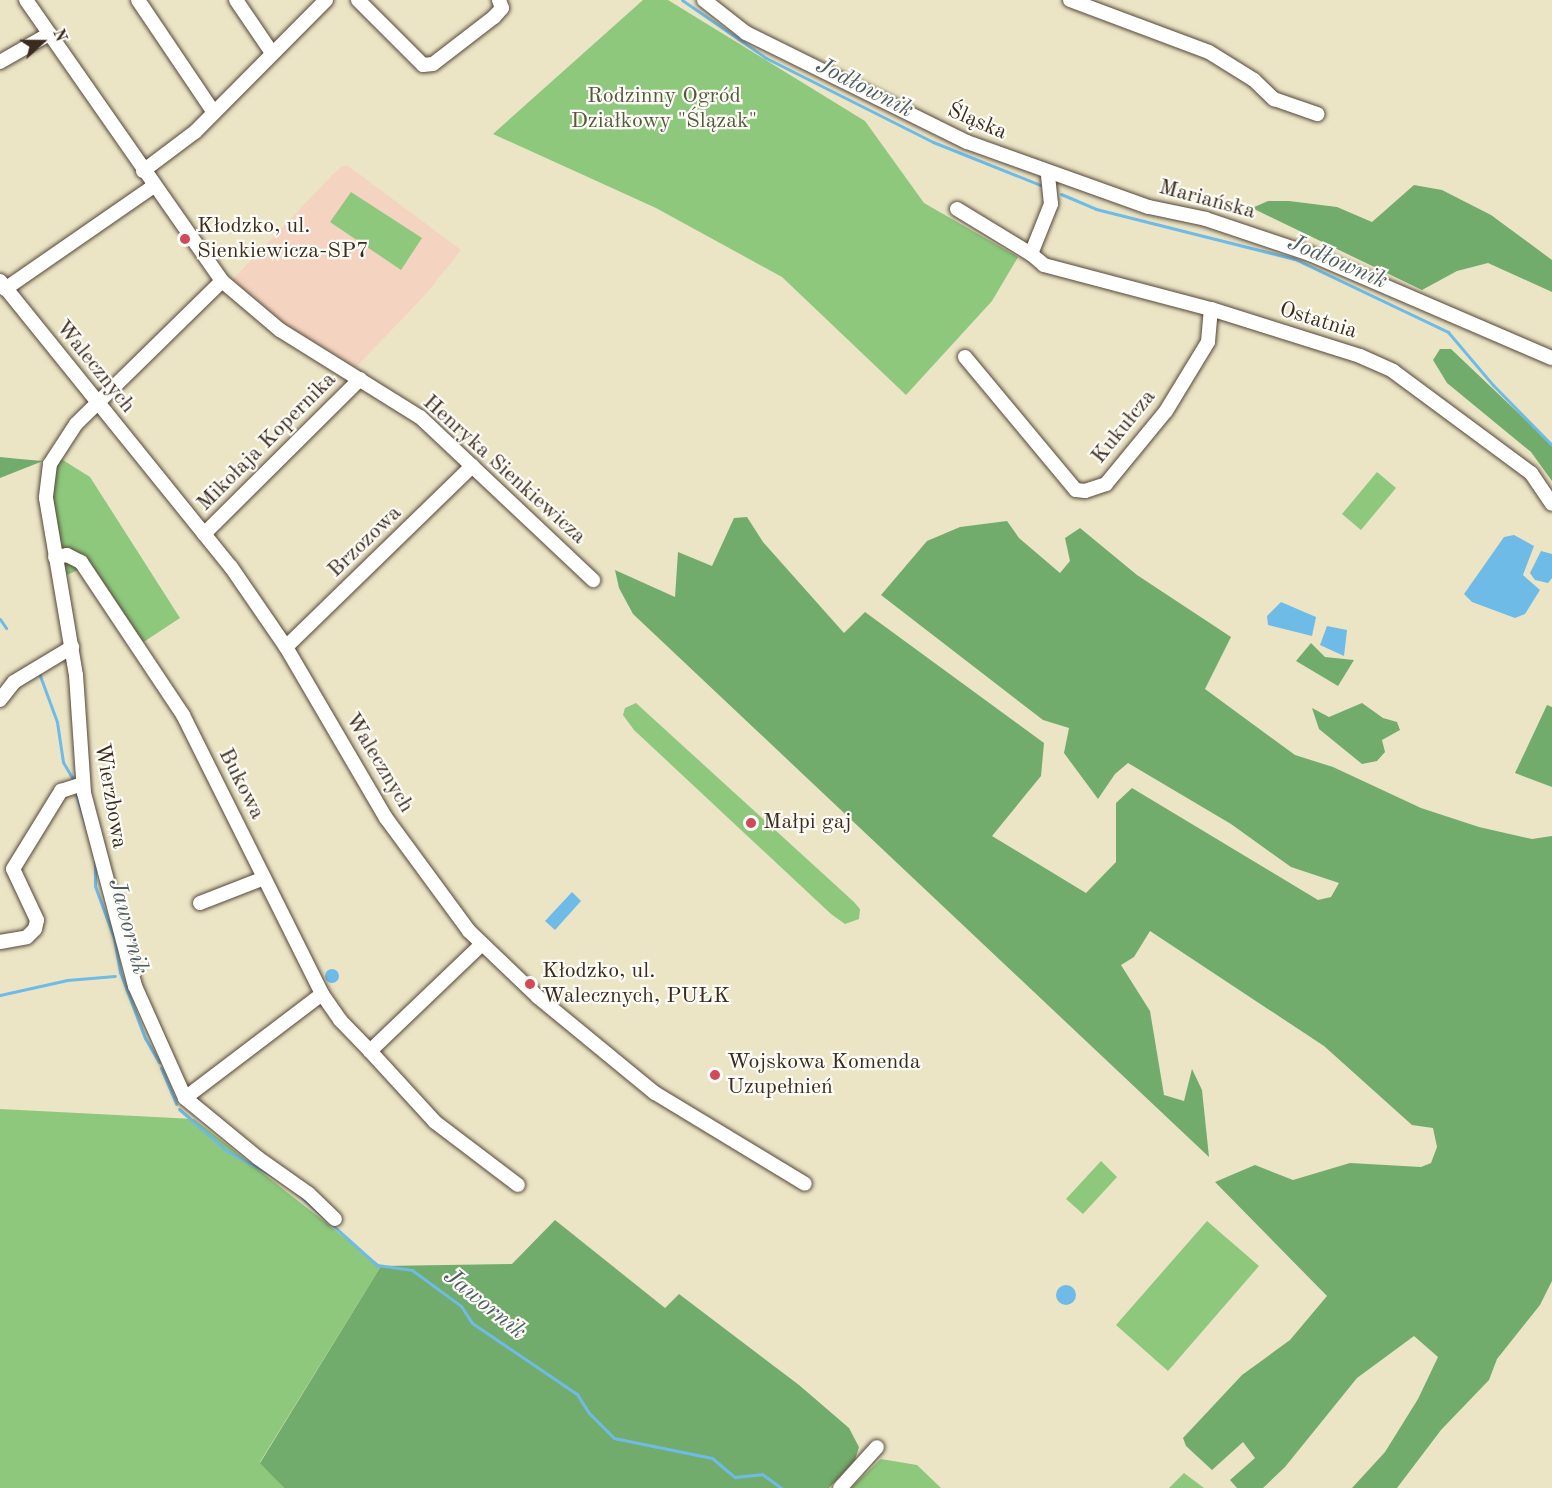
<!DOCTYPE html>
<meta charset="utf-8">
<style>
body{margin:0}
#map{position:relative;width:1552px;height:1488px;overflow:hidden;background:#ebe5c6;font-family:"Old Standard TT",serif}
div>[style]{position:absolute}
.built>*{inset:0;background:#f5d3c1}
.green>*{inset:0;background:#8dc87d}
.forest>*{inset:0;background:#72ac6c}
.water>*{inset:0;background:#6ebbe8}
.round{border-radius:50%}
.stream>*{height:3px;margin:-1.5px;padding:0 1.5px;transform-origin:1.5px;border-radius:1.5px;background:#6ebbe8}
.roads{filter:drop-shadow(0 0 2px #554637) drop-shadow(0 0 2px #554637)}
.minor>*{height:14px;margin:-7px;padding:0 7px;transform-origin:7px;border-radius:7px;background:#fff}
.dots>*{width:16px;height:16px;translate:-50% -50%;box-sizing:border-box;border:3px solid #fdfcf7;border-radius:50%}
span{translate:-50% -50%;white-space:nowrap;text-align:center;line-height:1.15;-webkit-text-stroke:4.5px #fdfcf7;paint-order:stroke}
.park-label{font-size:22px;color:#54593a}
.street-label{font-size:22px;color:#3b2a1e}
.poi-label{font-size:22px;color:#3b2a1e}
.left{translate:0 -50%;text-align:left}
.water-label{font-size:24px;color:#4d5d65;font-style:italic}
.north{position:absolute;left:12px;top:12px;width:60px;height:60px;-webkit-text-stroke:4px #fdfcf7;paint-order:stroke;rotate:69deg;font-size:16px;font-weight:700;line-height:24px;text-align:center;color:#3b2a1e}
.north::after{content:'';display:block;margin:auto;width:21px;height:27px;background:#3b2a1e;clip-path:polygon(50% 0,100% 100%,50% 72%,0 100%)}
</style>
<div id="map">
<div class="built">
<i style="clip-path:polygon(347px 165px,461px 250px,426px 294px,356px 367px,284px 324px,232px 280px,340px 167px)"></i>
</div>
<div class="green">
<i style="clip-path:polygon(643px 0,668px 0,865px 121px,924px 203px,1018px 257px,992px 301px,906px 395px,782px 277px,656px 208px,493px 134px)"></i>
<i style="clip-path:polygon(351px 192px,422px 238px,401px 270px,330px 222px)"></i>
<i style="clip-path:polygon(58px 457px,90px 477px,180px 618px,133px 649px,80px 569px,67px 575px,51px 496px)"></i>
<i style="clip-path:polygon(1377px 472px,1396px 488px,1361px 530px,1342px 514px)"></i>
<i style="clip-path:polygon(636px 703px,854px 902px,860px 909px,859px 919px,845px 924px,831px 914px,634px 730px,623px 715px,625px 708px)"></i>
<i style="clip-path:polygon(0 1109px,194px 1119px,381px 1266px,260px 1462px,284px 1488px,0 1488px)"></i>
<i style="clip-path:polygon(1101px 1161px,1117px 1177px,1083px 1214px,1066px 1199px)"></i>
<i style="clip-path:polygon(1207px 1221px,1259px 1266px,1168px 1371px,1116px 1325px)"></i>
<i style="clip-path:polygon(881px 1459px,917px 1465px,941px 1488px,851px 1488px)"></i>
<i style="clip-path:polygon(1184px 1473px,1204px 1488px,1169px 1488px)"></i>
</div>
<div class="forest">
<i style="clip-path:polygon(1414px 185px,1442px 190px,1491px 215px,1552px 260px,1552px 292px,1488px 263px,1457px 271px,1422px 290px,1252px 208px,1268px 201px,1289px 201px,1337px 207px,1372px 222px)"></i>
<i style="clip-path:polygon(1440px 349px,1451px 349px,1552px 445px,1552px 481px,1531px 452px,1447px 383px,1433px 360px)"></i>
<i style="clip-path:polygon(0 457px,20px 459px,43px 461px,0 478px)"></i>
<i style="clip-path:polygon(747px 517px,763px 542px,844px 633px,865px 612px,1044px 743px,1041px 776px,992px 836px,1086px 893px,1116px 862px,1116px 803px,1132px 788px,1318px 900px,1331px 897px,1339px 883px,1291px 867px,1231px 824px,1128px 763px,1115px 774px,1098px 799px,1064px 753px,1069px 728px,1043px 720px,881px 595px,927px 541px,960px 527px,1007px 521px,1019px 538px,1060px 573px,1070px 561px,1065px 538px,1080px 528px,1137px 575px,1231px 637px,1205px 689px,1295px 755px,1333px 767px,1421px 808px,1479px 827px,1532px 839px,1552px 836px,1552px 1281px,1540px 1305px,1497px 1359px,1489px 1380px,1441px 1430px,1397px 1488px,1352px 1488px,1385px 1452px,1418px 1399px,1438px 1357px,1414px 1336px,1357px 1378px,1285px 1467px,1263px 1488px,1237px 1488px,1230px 1480px,1255px 1458px,1243px 1442px,1212px 1470px,1186px 1446px,1183px 1438px,1242px 1375px,1290px 1340px,1327px 1296px,1215px 1182px,1255px 1165px,1293px 1180px,1350px 1163px,1421px 1167px,1431px 1163px,1437px 1147px,1433px 1128px,1412px 1125px,1324px 1046px,1150px 931px,1134px 957px,1121px 965px,1150px 1011px,1164px 1095px,1184px 1101px,1192px 1069px,1202px 1090px,1209px 1157px,633px 614px,619px 588px,615px 570px,675px 597px,678px 552px,712px 566px,734px 518px)"></i>
<i style="clip-path:polygon(1311px 643px,1325px 657px,1354px 660px,1338px 686px,1296px 661px)"></i>
<i style="clip-path:polygon(1362px 703px,1383px 718px,1397px 722px,1400px 730px,1382px 740px,1385px 752px,1377px 761px,1362px 764px,1319px 729px,1312px 708px,1329px 717px)"></i>
<i style="clip-path:polygon(1547px 705px,1552px 707px,1552px 787px,1515px 773px)"></i>
<i style="clip-path:polygon(555px 1220px,665px 1308px,679px 1294px,799px 1385px,849px 1428px,859px 1447px,855px 1460px,829px 1488px,284px 1488px,260px 1463px,381px 1266px,512px 1264px)"></i>
</div>
<div class="water">
<i style="clip-path:polygon(1514px 535px,1534px 546px,1523px 575px,1540px 590px,1525px 614px,1515px 618px,1472px 602px,1464px 594px,1504px 537px)"></i>
<i style="clip-path:polygon(1541px 551px,1552px 554px,1552px 578px,1548px 583px,1535px 580px,1530px 573px)"></i>
<i style="clip-path:polygon(1281px 602px,1316px 617px,1312px 636px,1268px 625px,1267px 616px)"></i>
<i style="clip-path:polygon(1327px 626px,1347px 630px,1344px 656px,1320px 645px)"></i>
<i style="clip-path:polygon(572px 892px,581px 901px,555px 930px,545px 921px)"></i>
<i class="round" style="left:325px;top:969px;width:14px;height:14px"></i>
<i class="round" style="left:1056px;top:1285px;width:20px;height:20px"></i>
</div>
<div class="stream">
<i style="left:682px;top:0;width:102px;rotate:34.6deg"></i>
<i style="left:766px;top:58px;width:187px;rotate:26.7deg"></i>
<i style="left:933px;top:142px;width:118px;rotate:21.8deg"></i>
<i style="left:1061px;top:194px;width:38px;rotate:23deg"></i>
<i style="left:1096px;top:209px;width:205px;rotate:14.1deg"></i>
<i style="left:1295px;top:259px;width:170px;rotate:25.5deg"></i>
<i style="left:1448px;top:332px;width:70px;rotate:49.7deg"></i>
<i style="left:1493px;top:385px;width:84px;rotate:45.5deg"></i>
<i style="left:0;top:619px;width:11px;rotate:56deg"></i>
<i style="left:39px;top:673px;width:52px;rotate:69.8deg"></i>
<i style="left:57px;top:722px;width:40px;rotate:81.5deg"></i>
<i style="left:63px;top:762px;width:20px;rotate:60deg"></i>
<i style="left:77px;top:796px;width:30px;rotate:73deg"></i>
<i style="left:95px;top:861px;width:25px;rotate:90deg"></i>
<i style="left:95px;top:886px;width:55px;rotate:69.9deg"></i>
<i style="left:114px;top:938px;width:35px;rotate:80deg"></i>
<i style="left:120px;top:972px;width:71px;rotate:69.3deg"></i>
<i style="left:145px;top:1038px;width:28px;rotate:60deg"></i>
<i style="left:0;top:995px;width:69px;rotate:-12.6deg"></i>
<i style="left:67px;top:980px;width:48px;rotate:-4.8deg"></i>
<i style="left:161px;top:1068px;width:39px;rotate:67deg"></i>
<i style="left:179px;top:1109px;width:64px;rotate:41.2deg"></i>
<i style="left:227px;top:1151px;width:55px;rotate:28.4deg"></i>
<i style="left:297px;top:1193px;width:108px;rotate:42deg"></i>
<i style="left:377px;top:1265px;width:35px;rotate:8deg"></i>
<i style="left:412px;top:1270px;width:61px;rotate:36.3deg"></i>
<i style="left:461px;top:1306px;width:20px;rotate:57deg"></i>
<i style="left:472px;top:1323px;width:127px;rotate:34.1deg"></i>
<i style="left:577px;top:1394px;width:22px;rotate:58deg"></i>
<i style="left:589px;top:1413px;width:35px;rotate:45deg"></i>
<i style="left:614px;top:1438px;width:100px;rotate:11.5deg"></i>
<i style="left:712px;top:1458px;width:30px;rotate:40deg"></i>
<i style="left:735px;top:1477px;width:27px;rotate:-6deg"></i>
<i style="left:762px;top:1474px;width:24px;rotate:36deg"></i>
</div>
<div class="roads">
<div class="minor">
<i style="left:26px;top:0;width:343px;rotate:55.1deg"></i>
<i style="left:222px;top:281px;width:76px;rotate:40.2deg"></i>
<i style="left:280px;top:330px;width:165px;rotate:31.9deg"></i>
<i style="left:420px;top:417px;width:238px;rotate:43.3deg"></i>
<i style="left:138px;top:0;width:134px;rotate:56deg"></i>
<i style="left:236px;top:0;width:64px;rotate:55.8deg"></i>
<i style="left:358px;top:0;width:92px;rotate:45deg"></i>
<i style="left:423px;top:65px;width:10px;rotate:-6deg"></i>
<i style="left:433px;top:64px;width:77px;rotate:-37.6deg"></i>
<i style="left:494px;top:17px;width:12px;rotate:-48deg"></i>
<i style="left:502px;top:8px;width:9px;rotate:-111deg"></i>
<i style="left:704px;top:0;width:53px;rotate:38.2deg"></i>
<i style="left:746px;top:33px;width:246px;rotate:26.3deg"></i>
<i style="left:967px;top:142px;width:193px;rotate:19.7deg"></i>
<i style="left:1149px;top:207px;width:58px;rotate:11.9deg"></i>
<i style="left:1206px;top:219px;width:110px;rotate:18.6deg"></i>
<i style="left:1310px;top:254px;width:263px;rotate:23.3deg"></i>
<i style="left:1070px;top:0;width:148px;rotate:20.5deg"></i>
<i style="left:1209px;top:52px;width:53px;rotate:31.9deg"></i>
<i style="left:1254px;top:80px;width:28px;rotate:44deg"></i>
<i style="left:1274px;top:99px;width:46px;rotate:19.2deg"></i>
<i style="left:0;top:62px;width:56px;rotate:-29.7deg"></i>
<i style="left:143px;top:171px;width:65px;rotate:-36.9deg"></i>
<i style="left:195px;top:132px;width:186px;rotate:-45.2deg"></i>
<i style="left:957px;top:209px;width:87px;rotate:31.3deg"></i>
<i style="left:1031px;top:254px;width:54px;rotate:-68.2deg"></i>
<i style="left:1051px;top:204px;width:31px;rotate:-96deg"></i>
<i style="left:1031px;top:254px;width:17px;rotate:40deg"></i>
<i style="left:1044px;top:265px;width:173px;rotate:14.8deg"></i>
<i style="left:1211px;top:309px;width:156px;rotate:17.5deg"></i>
<i style="left:1360px;top:356px;width:36px;rotate:24deg"></i>
<i style="left:1393px;top:371px;width:172px;rotate:36.5deg"></i>
<i style="left:1531px;top:473px;width:37px;rotate:56deg"></i>
<i style="left:0;top:281px;width:368px;rotate:51.1deg"></i>
<i style="left:231px;top:567px;width:97px;rotate:55.5deg"></i>
<i style="left:286px;top:647px;width:198px;rotate:59.7deg"></i>
<i style="left:386px;top:818px;width:140px;rotate:53.7deg"></i>
<i style="left:469px;top:931px;width:95px;rotate:43.7deg"></i>
<i style="left:538px;top:997px;width:151px;rotate:39.4deg"></i>
<i style="left:655px;top:1093px;width:175px;rotate:31.2deg"></i>
<i style="left:222px;top:281px;width:204px;rotate:135.6deg"></i>
<i style="left:76px;top:424px;width:48px;rotate:123deg"></i>
<i style="left:50px;top:464px;width:34px;rotate:97deg"></i>
<i style="left:46px;top:498px;width:180px;rotate:80.4deg"></i>
<i style="left:76px;top:675px;width:118px;rotate:86.1deg"></i>
<i style="left:84px;top:793px;width:200px;rotate:75.2deg"></i>
<i style="left:135px;top:986px;width:123px;rotate:65.9deg"></i>
<i style="left:185px;top:1098px;width:172px;rotate:-37.2deg"></i>
<i style="left:5px;top:289px;width:181px;rotate:-34.7deg"></i>
<i style="left:965px;top:357px;width:173px;rotate:50.2deg"></i>
<i style="left:1076px;top:490px;width:9px;rotate:6deg"></i>
<i style="left:1085px;top:491px;width:22px;rotate:-18deg"></i>
<i style="left:1106px;top:484px;width:94px;rotate:-50.6deg"></i>
<i style="left:1166px;top:411px;width:81px;rotate:-58.7deg"></i>
<i style="left:1208px;top:342px;width:33px;rotate:-85deg"></i>
<i style="left:204px;top:534px;width:220px;rotate:-44.8deg"></i>
<i style="left:55px;top:557px;width:12px;rotate:-9deg"></i>
<i style="left:67px;top:555px;width:16px;rotate:27deg"></i>
<i style="left:81px;top:562px;width:184px;rotate:56.3deg"></i>
<i style="left:183px;top:715px;width:312px;rotate:63.5deg"></i>
<i style="left:322px;top:994px;width:32px;rotate:55deg"></i>
<i style="left:340px;top:1020px;width:43px;rotate:45.9deg"></i>
<i style="left:286px;top:647px;width:260px;rotate:-44.2deg"></i>
<i style="left:0;top:700px;width:23px;rotate:-52deg"></i>
<i style="left:14px;top:682px;width:68px;rotate:-31.1deg"></i>
<i style="left:200px;top:903px;width:69px;rotate:-21.3deg"></i>
<i style="left:0;top:942px;width:27px;rotate:-10deg"></i>
<i style="left:27px;top:937px;width:11px;rotate:-45deg"></i>
<i style="left:35px;top:929px;width:9px;rotate:-77deg"></i>
<i style="left:37px;top:920px;width:56px;rotate:-115.2deg"></i>
<i style="left:13px;top:869px;width:92px;rotate:-58.4deg"></i>
<i style="left:61px;top:791px;width:23px;rotate:-18deg"></i>
<i style="left:482px;top:944px;width:155px;rotate:136.3deg"></i>
<i style="left:370px;top:1051px;width:96px;rotate:47.5deg"></i>
<i style="left:435px;top:1122px;width:104px;rotate:37.2deg"></i>
<i style="left:185px;top:1098px;width:94px;rotate:39.4deg"></i>
<i style="left:258px;top:1158px;width:62px;rotate:35.2deg"></i>
<i style="left:309px;top:1194px;width:36px;rotate:44deg"></i>
<i style="left:840px;top:1488px;width:55px;rotate:-47.9deg"></i>
</div>
</div>
<div class="dots">
<i style="left:185px;top:239px;background:#d1495b"></i>
<i style="left:751px;top:823px;background:#d1495b"></i>
<i style="left:530px;top:984px;background:#d1495b"></i>
<i style="left:715px;top:1075px;background:#d1495b"></i>
</div>
<div class="park-label">
<span style="left:664px;top:109px">Rodzinny Ogród<br>Działkowy "Ślązak"</span>
</div>
<div class="street-label">
<span style="left:977px;top:122px;rotate:23deg">Śląska</span>
<span style="left:1207px;top:200px;rotate:15deg">Mariańska</span>
<span style="left:1318px;top:321px;rotate:17deg">Ostatnia</span>
<span style="left:95px;top:367px;rotate:51deg">Walecznych</span>
<span style="left:1124px;top:427px;rotate:-51deg">Kukułcza</span>
<span style="left:267px;top:442px;rotate:-45deg">Mikołaja Kopernika</span>
<span style="left:504px;top:470px;rotate:42deg">Henryka Sienkiewicza</span>
<span style="left:365px;top:542px;rotate:-44deg">Brzozowa</span>
<span style="left:379px;top:763px;rotate:59deg">Walecznych</span>
<span style="left:241px;top:784px;rotate:63deg">Bukowa</span>
<span style="left:110px;top:796px;rotate:80deg">Wierzbowa</span>
</div>
<div class="poi-label">
<span class="left" style="left:197px;top:239px">Kłodzko, ul.<br>Sienkiewicza-SP7</span>
<span class="left" style="left:763px;top:823px">Małpi gaj</span>
<span class="left" style="left:542px;top:984px">Kłodzko, ul.<br>Walecznych, PUŁK</span>
<span class="left" style="left:727px;top:1075px">Wojskowa Komenda<br>Uzupełnień</span>
</div>
<div class="water-label">
<span style="left:864px;top:89px;rotate:27deg">Jodłownik</span>
<span style="left:1337px;top:263px;rotate:23deg">Jodłownik</span>
<span style="left:127px;top:927px;rotate:75deg">Jawornik</span>
<span style="left:484px;top:1305px;rotate:39deg">Jawornik</span>
</div>
<div class="north">N</div>
</div>
